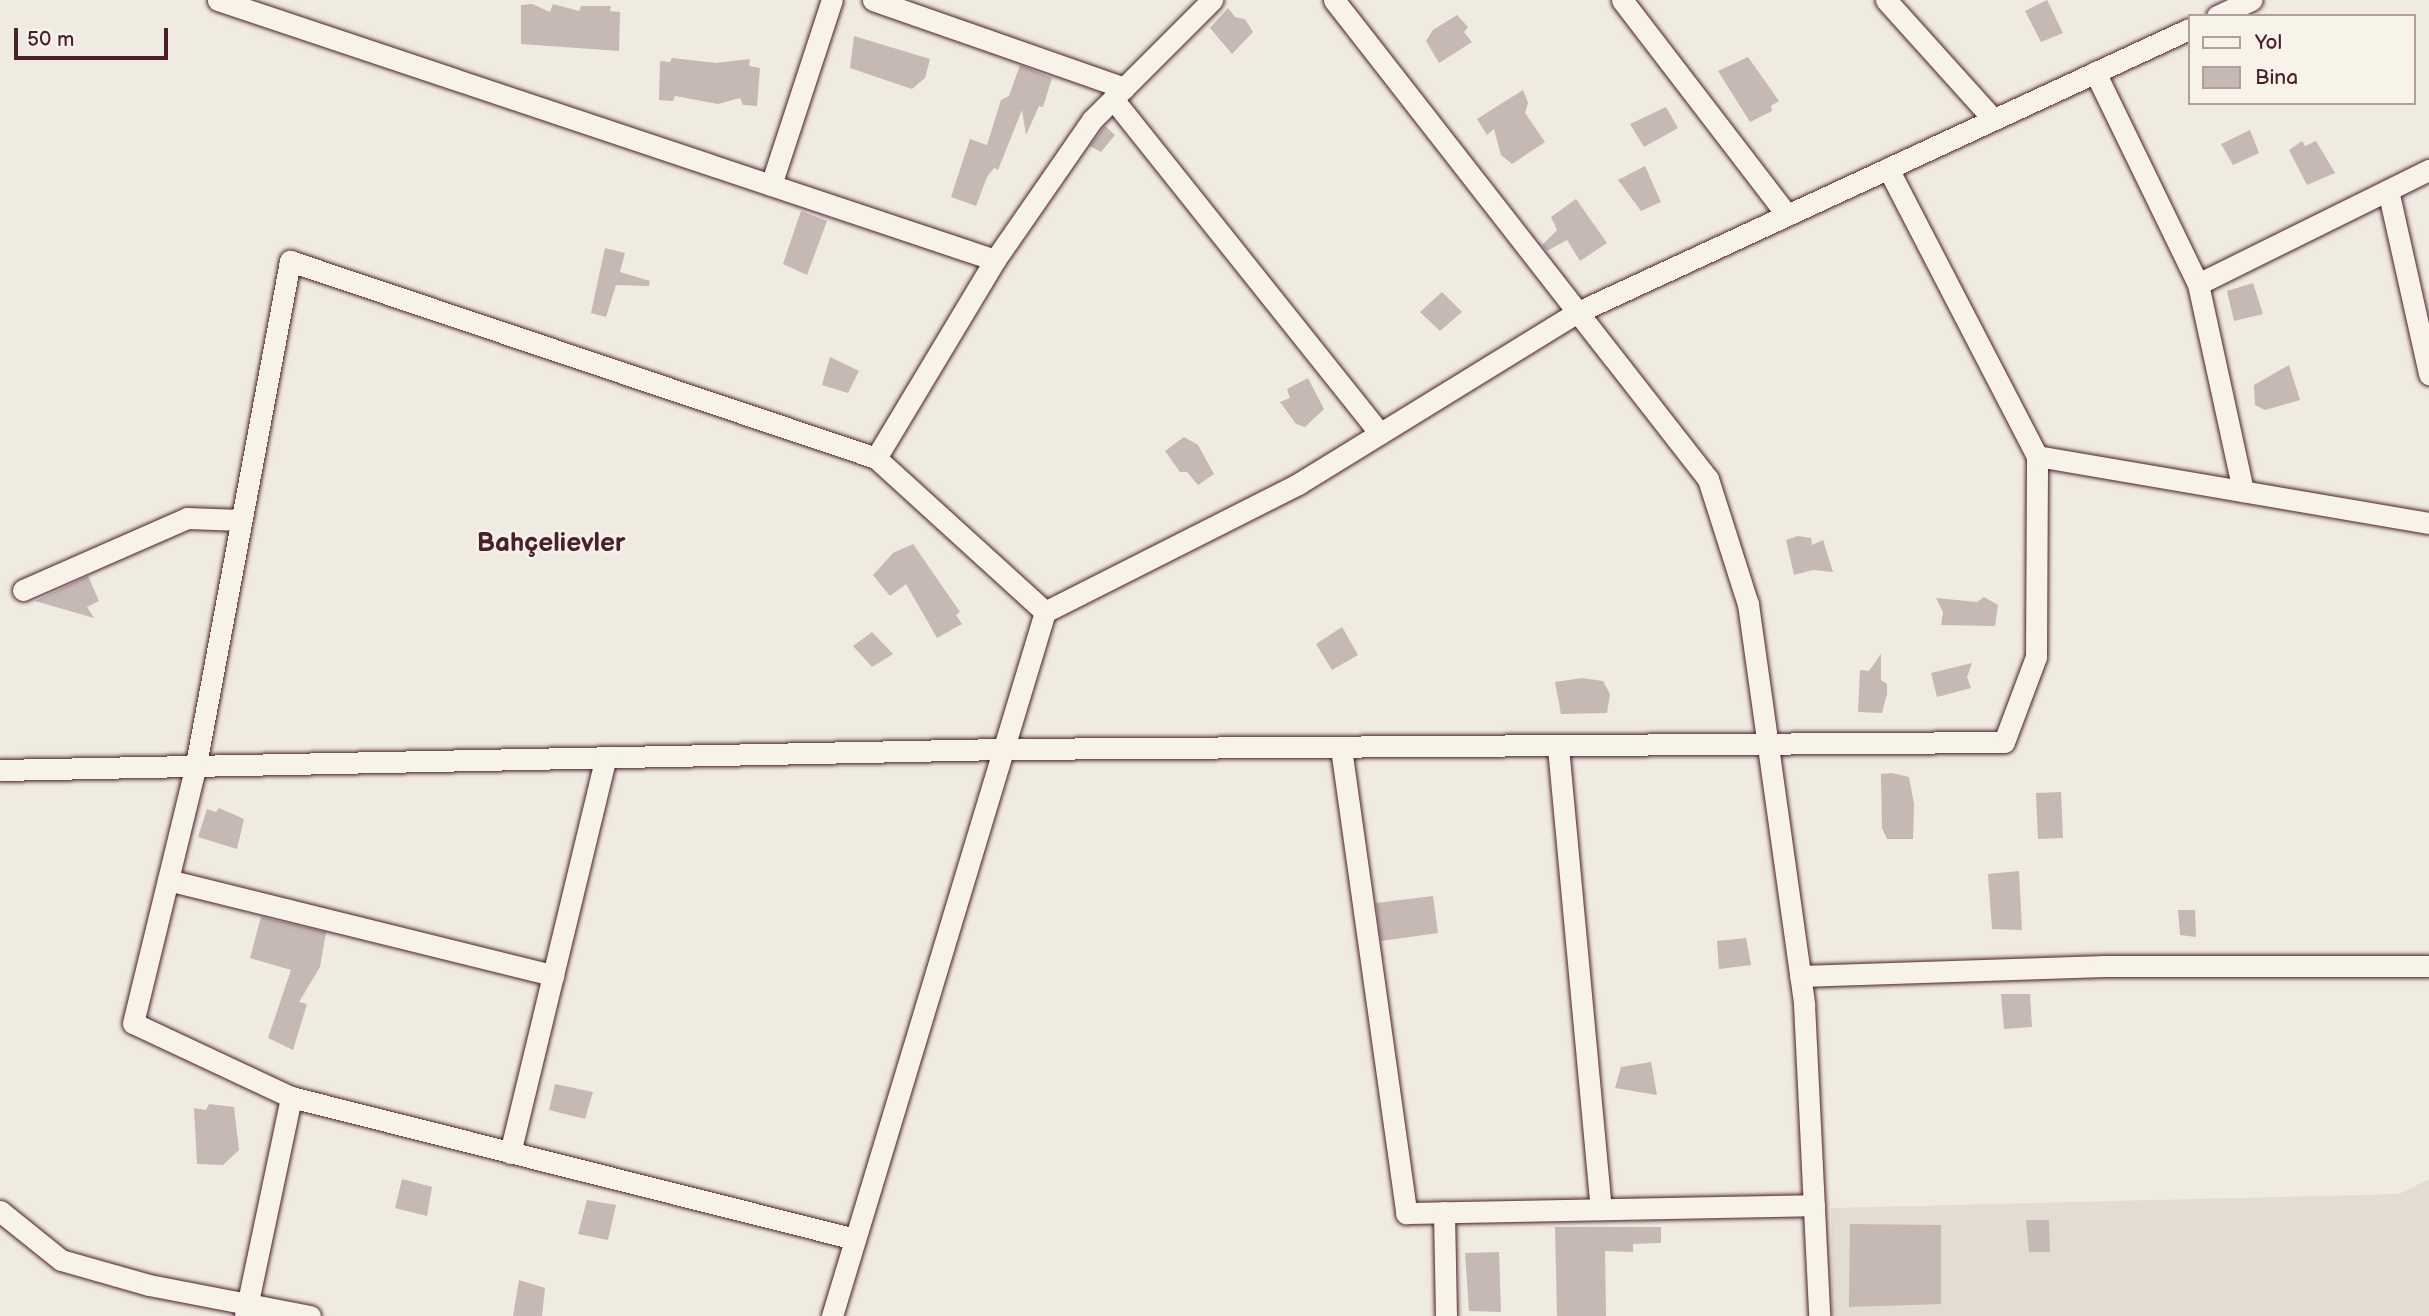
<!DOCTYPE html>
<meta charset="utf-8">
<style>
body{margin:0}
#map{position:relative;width:2429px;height:1316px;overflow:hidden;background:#f0ebe0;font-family:"Balsamiq Sans",sans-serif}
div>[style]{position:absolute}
.built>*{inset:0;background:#e3dcd2}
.building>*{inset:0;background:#c6b8b3}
.roads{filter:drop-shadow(0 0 2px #4a1f2b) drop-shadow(0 0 2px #4a1f2b)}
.minor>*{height:21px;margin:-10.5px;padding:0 10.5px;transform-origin:10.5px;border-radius:10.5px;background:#f7f3e8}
span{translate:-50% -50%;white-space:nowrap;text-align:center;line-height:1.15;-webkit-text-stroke:5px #f7f3e8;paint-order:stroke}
.district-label{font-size:26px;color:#4a1f2b;font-weight:700}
.legend{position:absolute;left:2188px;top:14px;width:228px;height:91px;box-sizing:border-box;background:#f7f3e8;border:2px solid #b29e9c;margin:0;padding:9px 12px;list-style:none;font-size:21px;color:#4a1f2b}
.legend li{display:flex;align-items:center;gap:14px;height:35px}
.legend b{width:35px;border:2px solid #b29e9c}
.scale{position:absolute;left:14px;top:28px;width:154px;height:32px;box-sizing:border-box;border:4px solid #4a1f2b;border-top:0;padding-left:9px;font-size:21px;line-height:24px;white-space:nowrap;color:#4a1f2b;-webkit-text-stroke:5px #f7f3e8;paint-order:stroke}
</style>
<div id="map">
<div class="built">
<i style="clip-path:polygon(2429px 1179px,2429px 1316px,1832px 1316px,1831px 1208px,2399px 1194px)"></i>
</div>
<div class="building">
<i style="clip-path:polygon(2047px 0,2063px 33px,2041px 42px,2025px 11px)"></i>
<i style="clip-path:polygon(532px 4px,550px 12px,553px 4px,579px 11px,581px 6px,611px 6px,610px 11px,620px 12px,619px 51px,521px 44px,521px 5px)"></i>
<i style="clip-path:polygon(1228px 8px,1235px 17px,1245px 19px,1253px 32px,1232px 54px,1210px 28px)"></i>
<i style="clip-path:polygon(1457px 15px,1468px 27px,1464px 32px,1472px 42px,1439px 63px,1426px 41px,1433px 30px)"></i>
<i style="clip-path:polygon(854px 36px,930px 59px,925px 78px,912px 89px,850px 68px)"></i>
<i style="clip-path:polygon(1748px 57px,1779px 101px,1771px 106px,1772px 111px,1750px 122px,1718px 71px)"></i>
<i style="clip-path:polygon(672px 58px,716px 63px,750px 59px,749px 66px,760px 68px,757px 106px,743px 105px,740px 98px,718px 104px,675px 96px,673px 101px,659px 100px,660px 61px,670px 62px)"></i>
<i style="clip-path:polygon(1020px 65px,1052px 78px,1043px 107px,1039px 106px,1026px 135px,1022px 110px,998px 170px,994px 168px,987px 177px,976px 206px,951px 197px,970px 139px,987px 145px,1001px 100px,1009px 96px)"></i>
<i style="clip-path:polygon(1523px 90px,1528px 103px,1525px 113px,1545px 142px,1512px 164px,1501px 155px,1494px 129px,1487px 135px,1477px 119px)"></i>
<i style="clip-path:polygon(1666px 107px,1678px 128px,1644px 147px,1630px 124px)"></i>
<i style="clip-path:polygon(1105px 126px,1115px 135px,1101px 152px,1090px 146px)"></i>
<i style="clip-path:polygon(2250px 130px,2259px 153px,2233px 165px,2221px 144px)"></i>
<i style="clip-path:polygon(2302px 141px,2305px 146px,2316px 141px,2335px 173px,2307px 185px,2289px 150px)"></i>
<i style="clip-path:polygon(1645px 166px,1661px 202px,1641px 211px,1618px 180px)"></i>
<i style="clip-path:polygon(1576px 199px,1607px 243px,1580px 261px,1567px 240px,1547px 251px,1542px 245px,1557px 230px,1551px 217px)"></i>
<i style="clip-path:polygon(801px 211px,827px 221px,807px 275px,783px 264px)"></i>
<i style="clip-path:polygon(605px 248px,625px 253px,620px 272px,650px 281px,649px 286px,616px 285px,606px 317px,591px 313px)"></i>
<i style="clip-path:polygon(2253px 283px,2263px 314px,2234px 321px,2227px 291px)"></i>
<i style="clip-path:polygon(1442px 292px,1462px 312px,1440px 331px,1420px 312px)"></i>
<i style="clip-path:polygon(830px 357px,859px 371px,848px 393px,822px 385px)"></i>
<i style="clip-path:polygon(2289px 365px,2300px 400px,2265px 410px,2255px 405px,2254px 385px)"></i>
<i style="clip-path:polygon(1308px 378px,1324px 409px,1305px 427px,1296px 424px,1280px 402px,1290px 398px,1287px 389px)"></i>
<i style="clip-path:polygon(1184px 437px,1198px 445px,1214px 474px,1198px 485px,1187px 472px,1180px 472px,1165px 451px)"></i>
<i style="clip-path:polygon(1798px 536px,1811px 538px,1812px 545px,1823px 540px,1833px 572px,1813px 570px,1794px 575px,1786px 540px)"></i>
<i style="clip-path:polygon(913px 544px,960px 612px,956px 615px,962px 624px,937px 638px,906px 584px,890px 596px,873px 575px,893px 553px)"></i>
<i style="clip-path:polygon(88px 576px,99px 601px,87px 607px,94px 618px,35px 601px)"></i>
<i style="clip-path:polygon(1984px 597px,1998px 605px,1995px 626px,1941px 625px,1943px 612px,1936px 598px,1977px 602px)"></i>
<i style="clip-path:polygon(1342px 627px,1358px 655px,1332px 670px,1316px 644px)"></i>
<i style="clip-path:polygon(872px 632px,893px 654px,872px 667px,853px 646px)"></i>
<i style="clip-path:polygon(1881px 654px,1881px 680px,1887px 684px,1887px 694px,1882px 713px,1858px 712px,1860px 670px,1869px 671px)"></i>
<i style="clip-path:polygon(1972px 663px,1967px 677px,1971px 688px,1937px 697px,1931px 673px)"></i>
<i style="clip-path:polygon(1582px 678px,1603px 681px,1610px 694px,1607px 713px,1561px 714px,1555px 682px)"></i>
<i style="clip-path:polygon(1892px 773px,1909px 777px,1914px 804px,1913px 839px,1887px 839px,1882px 828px,1881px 774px)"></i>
<i style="clip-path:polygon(2061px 792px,2063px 838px,2038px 839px,2036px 793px)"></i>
<i style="clip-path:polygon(219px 808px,244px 819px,237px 849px,198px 837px,207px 809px,216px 812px)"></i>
<i style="clip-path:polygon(2019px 871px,2022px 930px,1992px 929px,1988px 874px)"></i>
<i style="clip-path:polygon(1433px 896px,1438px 933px,1381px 941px,1376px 903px)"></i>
<i style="clip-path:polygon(2178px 910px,2195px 910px,2196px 937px,2180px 935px)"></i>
<i style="clip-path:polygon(261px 917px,326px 932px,320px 967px,299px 1002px,307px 1004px,293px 1050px,268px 1038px,291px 970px,250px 958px)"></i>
<i style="clip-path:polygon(1746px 938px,1751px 965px,1719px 969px,1717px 941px)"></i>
<i style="clip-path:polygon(2001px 994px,2030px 994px,2032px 1027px,2004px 1029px)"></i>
<i style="clip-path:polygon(1651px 1062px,1657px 1095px,1615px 1088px,1621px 1067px)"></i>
<i style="clip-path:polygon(555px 1084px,593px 1092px,585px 1119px,549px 1110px)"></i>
<i style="clip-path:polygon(209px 1104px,234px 1107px,239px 1150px,223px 1165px,197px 1164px,194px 1108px,206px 1110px)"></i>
<i style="clip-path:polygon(402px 1179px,432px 1187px,427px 1216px,395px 1208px)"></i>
<i style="clip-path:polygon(587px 1200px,616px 1205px,608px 1240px,578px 1234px)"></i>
<i style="clip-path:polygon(2026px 1220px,2049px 1220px,2050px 1252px,2029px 1252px)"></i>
<i style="clip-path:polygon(1850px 1224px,1941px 1225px,1941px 1304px,1849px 1307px)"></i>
<i style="clip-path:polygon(1555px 1227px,1661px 1227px,1661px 1243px,1633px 1244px,1633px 1252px,1605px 1251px,1606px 1316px,1557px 1316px)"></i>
<i style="clip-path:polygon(1499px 1252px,1501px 1312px,1469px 1311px,1465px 1253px)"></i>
<i style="clip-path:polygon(519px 1280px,545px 1288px,542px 1316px,513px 1316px)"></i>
</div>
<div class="roads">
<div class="minor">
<i style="left:218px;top:0;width:819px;rotate:18.5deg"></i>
<i style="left:873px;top:0;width:266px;rotate:19.3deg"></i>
<i style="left:1334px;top:0;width:608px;rotate:52.02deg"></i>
<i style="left:1708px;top:479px;width:131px;rotate:72.3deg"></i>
<i style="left:1748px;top:604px;width:404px;rotate:82deg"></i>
<i style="left:1804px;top:1004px;width:312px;rotate:87.2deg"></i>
<i style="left:1622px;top:0;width:271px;rotate:52.5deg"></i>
<i style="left:1886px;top:0;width:160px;rotate:48deg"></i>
<i style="left:2217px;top:16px;width:38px;rotate:-25deg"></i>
<i style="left:2095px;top:72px;width:236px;rotate:64.1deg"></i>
<i style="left:2198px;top:284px;width:212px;rotate:77.7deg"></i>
<i style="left:1113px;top:99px;width:428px;rotate:51.4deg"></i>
<i style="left:771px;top:185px;width:195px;rotate:-71.8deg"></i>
<i style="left:2388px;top:190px;width:189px;rotate:77.4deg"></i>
<i style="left:2198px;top:284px;width:258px;rotate:-26.3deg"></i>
<i style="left:2037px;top:456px;width:398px;rotate:9.7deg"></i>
<i style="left:876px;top:458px;width:231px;rotate:-59deg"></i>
<i style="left:995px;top:260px;width:170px;rotate:-55.3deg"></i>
<i style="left:1092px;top:120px;width:170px;rotate:-45deg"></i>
<i style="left:23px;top:590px;width:179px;rotate:-23.7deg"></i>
<i style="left:187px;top:518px;width:54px;rotate:2.1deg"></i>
<i style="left:1558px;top:747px;width:464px;rotate:84.7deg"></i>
<i style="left:1341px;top:748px;width:470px;rotate:82deg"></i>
<i style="left:1406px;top:1213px;width:408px;rotate:-1.1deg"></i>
<i style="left:0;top:770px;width:1004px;rotate:-1.2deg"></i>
<i style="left:1004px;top:749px;width:1000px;rotate:-0.4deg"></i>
<i style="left:2004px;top:742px;width:91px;rotate:-69.4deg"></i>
<i style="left:2036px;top:657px;width:201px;rotate:-89.7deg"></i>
<i style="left:2037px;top:456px;width:324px;rotate:-117.4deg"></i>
<i style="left:168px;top:880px;width:397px;rotate:13.9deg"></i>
<i style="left:1800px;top:976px;width:305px;rotate:-1.9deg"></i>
<i style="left:2105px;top:966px;width:324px"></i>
<i style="left:510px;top:1153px;width:407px;rotate:-76.4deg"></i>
<i style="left:0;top:1211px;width:78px;rotate:38.8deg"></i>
<i style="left:61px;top:1260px;width:91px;rotate:15.9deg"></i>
<i style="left:149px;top:1285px;width:164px;rotate:10.9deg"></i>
<i style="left:1444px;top:1212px;width:104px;rotate:88.9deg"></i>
<i style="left:855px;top:1239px;width:582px;rotate:-165.87deg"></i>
<i style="left:291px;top:1097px;width:174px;rotate:-154.9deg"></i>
<i style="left:133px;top:1023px;width:267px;rotate:-76.3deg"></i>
<i style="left:196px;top:764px;width:512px;rotate:-79.41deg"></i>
<i style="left:290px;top:261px;width:618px;rotate:18.58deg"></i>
<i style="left:876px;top:458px;width:229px;rotate:42.3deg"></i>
<i style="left:245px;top:1316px;width:224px;rotate:-78.1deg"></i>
<i style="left:832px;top:1316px;width:736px;rotate:-73.17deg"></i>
<i style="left:1045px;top:612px;width:284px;rotate:-26.8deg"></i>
<i style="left:1298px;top:484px;width:329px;rotate:-31.6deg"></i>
<i style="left:1578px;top:312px;width:673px;rotate:-24.85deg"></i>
</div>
</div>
<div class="district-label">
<span style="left:551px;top:544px">Bahçelievler</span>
</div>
<ul class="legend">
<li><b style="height:9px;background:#f7f3e8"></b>Yol</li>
<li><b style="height:19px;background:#c6b8b3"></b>Bina</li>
</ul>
<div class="scale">50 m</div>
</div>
